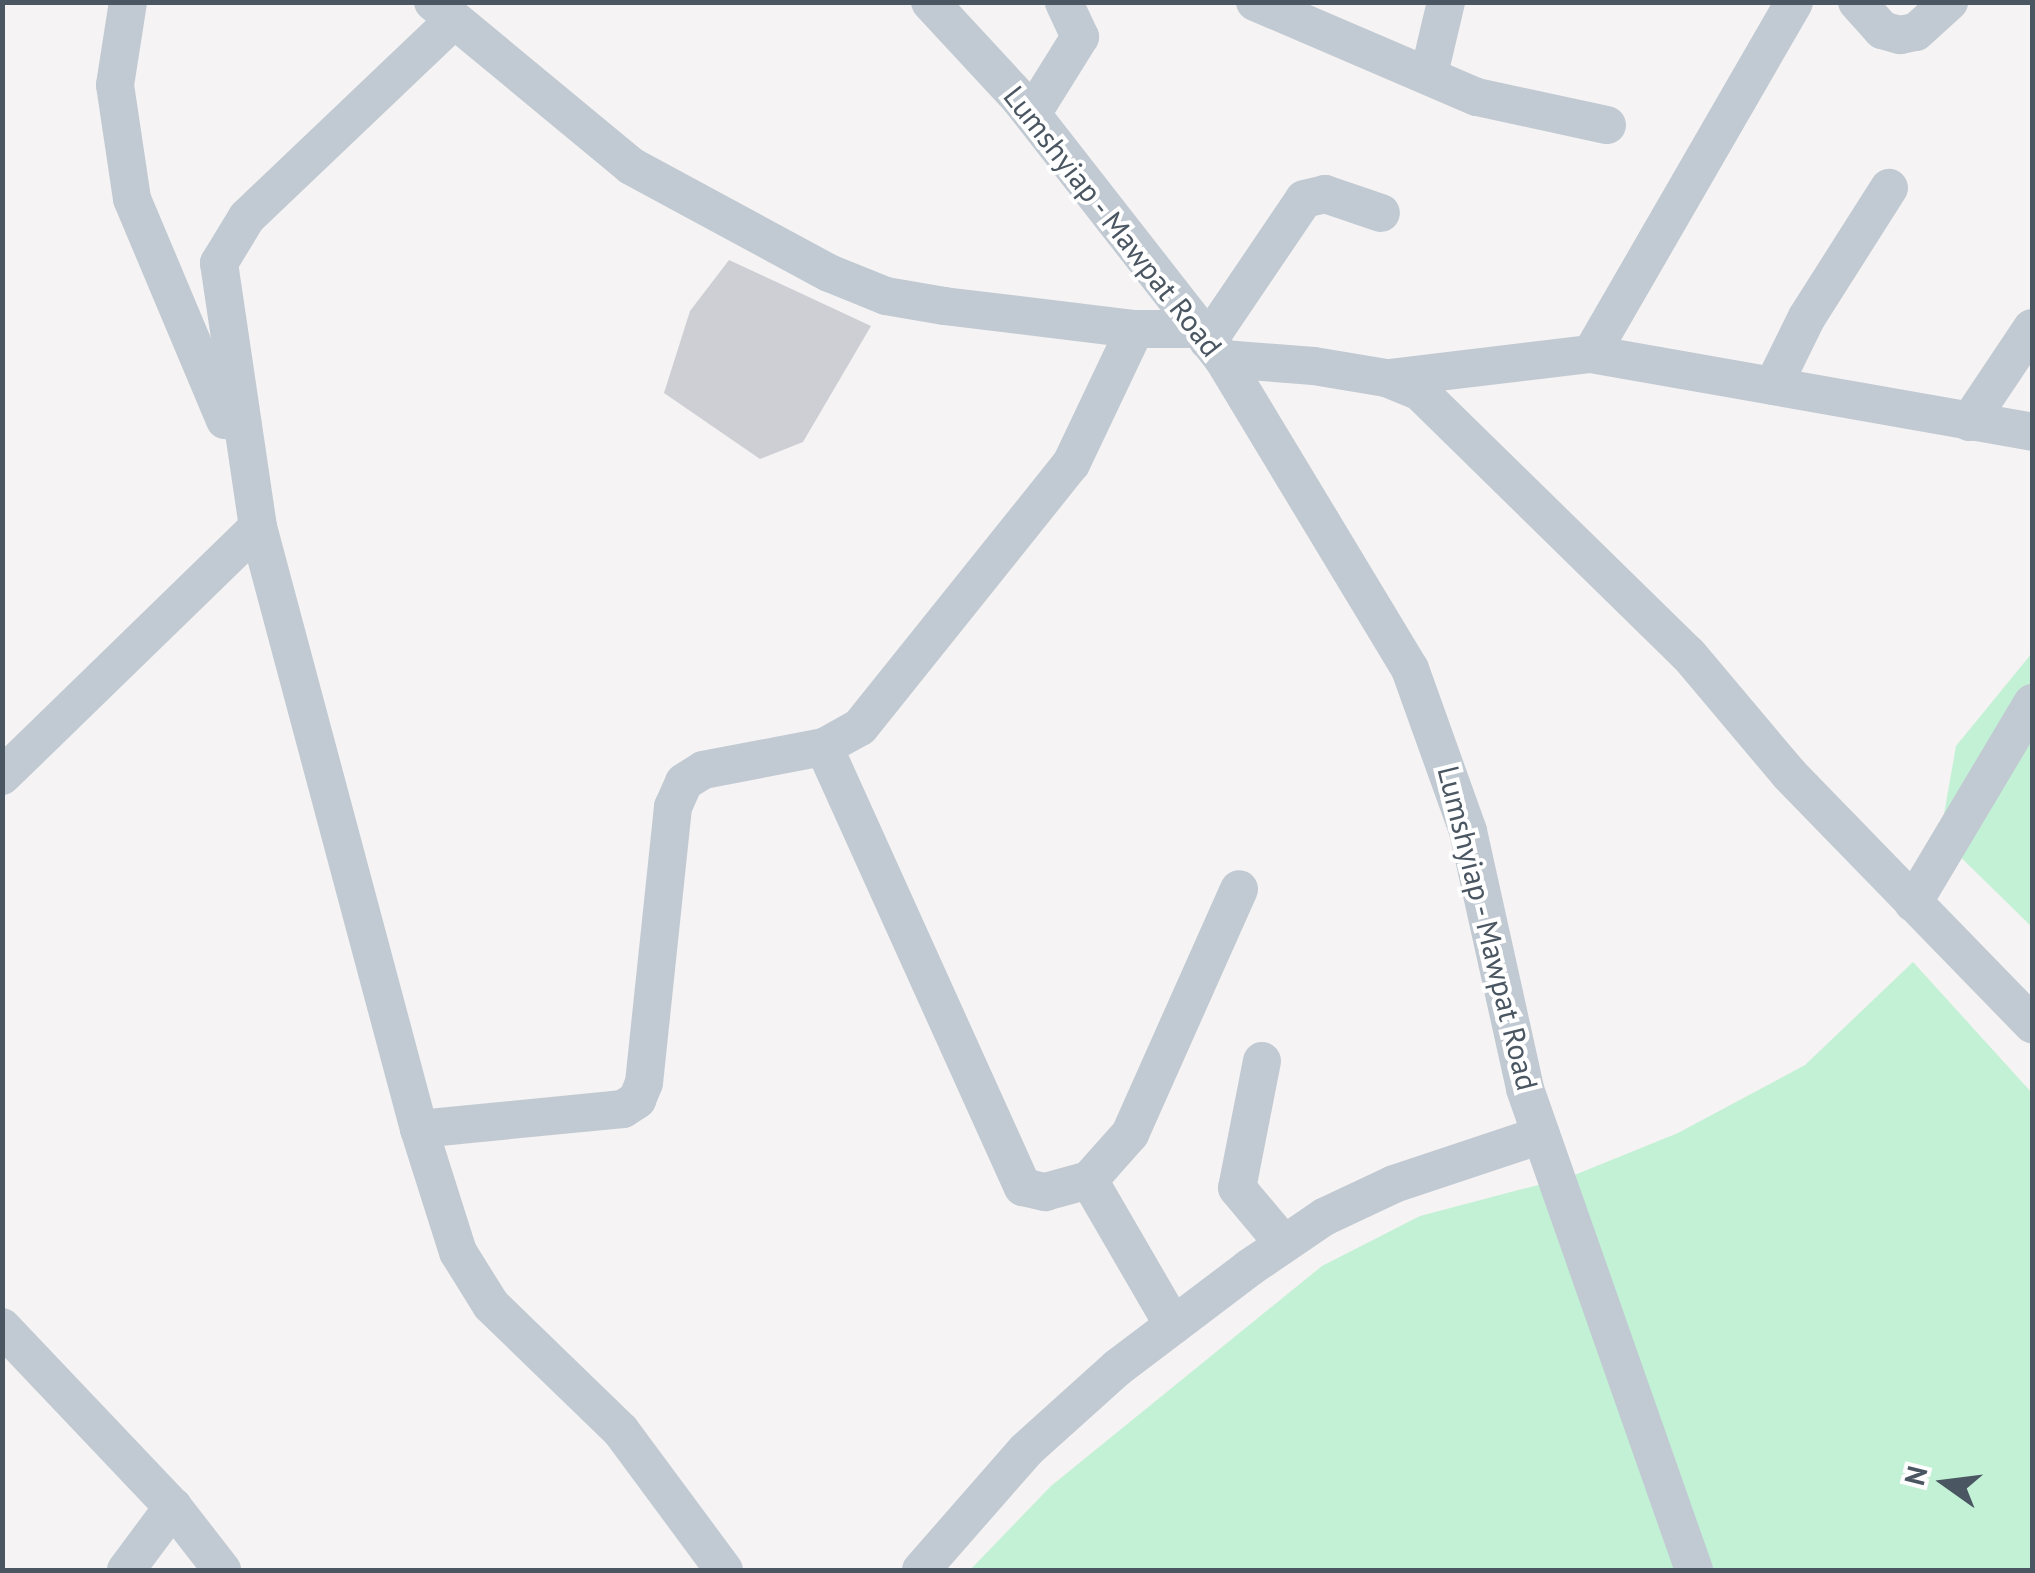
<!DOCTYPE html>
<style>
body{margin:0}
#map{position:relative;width:2035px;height:1573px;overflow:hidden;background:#f5f3f3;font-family:"PT Sans",sans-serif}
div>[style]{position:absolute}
.green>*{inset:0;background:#c3f1d5}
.building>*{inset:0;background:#cdcfd5}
.minor>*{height:38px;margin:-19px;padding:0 19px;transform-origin:19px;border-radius:19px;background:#c1cad2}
span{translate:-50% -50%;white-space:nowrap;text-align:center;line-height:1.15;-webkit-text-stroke:8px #fff;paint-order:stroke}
.street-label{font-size:30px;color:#4a5661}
.frame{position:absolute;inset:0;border:5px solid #4a5661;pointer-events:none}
.north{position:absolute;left:1895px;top:1433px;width:100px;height:100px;-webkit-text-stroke:8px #fff;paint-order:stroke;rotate:284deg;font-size:28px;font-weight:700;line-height:40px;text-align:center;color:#4a5661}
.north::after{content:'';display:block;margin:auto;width:35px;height:45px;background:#4a5661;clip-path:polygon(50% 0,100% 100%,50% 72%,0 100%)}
</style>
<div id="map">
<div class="green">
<i style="clip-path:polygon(2032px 653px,2032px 927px,1940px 837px,1956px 746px)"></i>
<i style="clip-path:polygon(1913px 962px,2032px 1093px,2032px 1570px,970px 1570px,1051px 1486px,1322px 1266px,1420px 1216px,1572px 1176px,1678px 1133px,1805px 1065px)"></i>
</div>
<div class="building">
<i style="clip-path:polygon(729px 260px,871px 326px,803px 442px,760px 459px,664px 393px,690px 311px)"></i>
</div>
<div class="minor">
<i style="left:128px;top:2px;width:84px;rotate:98.9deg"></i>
<i style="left:115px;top:85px;width:115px;rotate:81.5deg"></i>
<i style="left:132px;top:199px;width:240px;rotate:67.2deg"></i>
<i style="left:433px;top:2px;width:257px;rotate:39.6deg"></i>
<i style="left:631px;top:166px;width:225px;rotate:28.4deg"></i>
<i style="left:829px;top:273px;width:61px;rotate:22deg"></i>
<i style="left:886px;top:296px;width:59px;rotate:9.8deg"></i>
<i style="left:944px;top:306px;width:192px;rotate:6.9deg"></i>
<i style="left:1135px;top:329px;width:63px"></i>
<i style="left:930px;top:2px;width:131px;rotate:47.2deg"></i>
<i style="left:1019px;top:98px;width:331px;rotate:52deg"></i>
<i style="left:1223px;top:359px;width:362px;rotate:58.9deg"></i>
<i style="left:1410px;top:669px;width:172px;rotate:70.3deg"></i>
<i style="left:1468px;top:831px;width:264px;rotate:77.5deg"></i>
<i style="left:1525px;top:1089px;width:510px;rotate:70.64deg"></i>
<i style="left:1255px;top:2px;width:241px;rotate:23.2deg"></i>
<i style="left:1477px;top:97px;width:133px;rotate:12.2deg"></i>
<i style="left:1857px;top:2px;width:38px;rotate:48deg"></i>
<i style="left:1882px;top:30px;width:19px;rotate:16deg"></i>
<i style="left:1900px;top:35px;width:16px;rotate:-11deg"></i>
<i style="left:1916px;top:32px;width:45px;rotate:-42.3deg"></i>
<i style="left:454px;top:20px;width:286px;rotate:136.4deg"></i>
<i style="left:247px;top:217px;width:54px;rotate:121.3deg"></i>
<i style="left:219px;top:263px;width:267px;rotate:81.6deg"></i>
<i style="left:258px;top:527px;width:623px;rotate:75.03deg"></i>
<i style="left:419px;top:1129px;width:129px;rotate:72.4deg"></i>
<i style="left:458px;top:1252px;width:62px;rotate:58.1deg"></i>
<i style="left:491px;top:1305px;width:181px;rotate:44.1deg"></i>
<i style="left:621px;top:1431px;width:173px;rotate:53.5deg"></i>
<i style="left:1429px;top:74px;width:74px;rotate:-76.7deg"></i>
<i style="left:1032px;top:114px;width:91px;rotate:-58.1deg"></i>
<i style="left:1080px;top:37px;width:38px;rotate:-115deg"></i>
<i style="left:1208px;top:341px;width:171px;rotate:-55.9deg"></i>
<i style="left:1304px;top:199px;width:22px;rotate:-13deg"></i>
<i style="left:1325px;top:194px;width:59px;rotate:18.7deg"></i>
<i style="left:1591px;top:354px;width:406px;rotate:-60deg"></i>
<i style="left:1223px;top:359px;width:91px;rotate:4.4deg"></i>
<i style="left:1314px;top:366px;width:73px;rotate:9.5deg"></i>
<i style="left:1386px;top:378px;width:37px;rotate:22deg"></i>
<i style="left:1420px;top:392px;width:375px;rotate:44.4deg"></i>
<i style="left:1688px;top:654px;width:157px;rotate:49.9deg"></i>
<i style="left:1789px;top:774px;width:349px;rotate:45.8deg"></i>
<i style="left:1389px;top:378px;width:203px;rotate:-6.8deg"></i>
<i style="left:1591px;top:354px;width:448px;rotate:10deg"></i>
<i style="left:1773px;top:386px;width:77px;rotate:-63.8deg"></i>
<i style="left:1807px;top:317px;width:153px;rotate:-57.6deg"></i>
<i style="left:1969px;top:422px;width:113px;rotate:-56.2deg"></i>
<i style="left:824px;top:747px;width:483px;rotate:65.7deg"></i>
<i style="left:1023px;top:1187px;width:23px;rotate:13deg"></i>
<i style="left:1045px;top:1192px;width:46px;rotate:-15.3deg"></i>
<i style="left:1089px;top:1180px;width:62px;rotate:-48.3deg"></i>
<i style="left:1130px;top:1134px;width:268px;rotate:-66deg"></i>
<i style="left:2px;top:776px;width:357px;rotate:-44.2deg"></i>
<i style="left:1913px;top:903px;width:233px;rotate:-59.2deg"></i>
<i style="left:1262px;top:1061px;width:129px;rotate:101.1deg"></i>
<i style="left:1237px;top:1188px;width:73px;rotate:50deg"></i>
<i style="left:419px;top:1129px;width:205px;rotate:-5.6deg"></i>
<i style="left:623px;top:1109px;width:17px;rotate:-33deg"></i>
<i style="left:637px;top:1100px;width:18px;rotate:-68deg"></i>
<i style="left:644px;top:1083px;width:278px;rotate:-84deg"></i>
<i style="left:673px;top:807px;width:27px;rotate:-66deg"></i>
<i style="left:684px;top:782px;width:22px;rotate:-32deg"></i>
<i style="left:703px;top:770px;width:123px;rotate:-10.8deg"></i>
<i style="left:824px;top:747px;width:41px;rotate:-29.1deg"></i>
<i style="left:860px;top:727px;width:337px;rotate:-51.3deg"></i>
<i style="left:1071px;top:464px;width:149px;rotate:-64.6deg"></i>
<i style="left:1089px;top:1180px;width:168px;rotate:59.9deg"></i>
<i style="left:2px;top:1327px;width:248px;rotate:46.5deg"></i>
<i style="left:173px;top:1507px;width:80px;rotate:52.1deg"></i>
<i style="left:126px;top:1570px;width:79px;rotate:-53.3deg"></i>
<i style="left:921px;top:1570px;width:159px;rotate:-48.8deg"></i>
<i style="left:1026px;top:1450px;width:122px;rotate:-42deg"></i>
<i style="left:1117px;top:1368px;width:166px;rotate:-37.1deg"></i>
<i style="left:1249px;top:1268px;width:91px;rotate:-34.2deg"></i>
<i style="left:1324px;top:1217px;width:77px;rotate:-25.2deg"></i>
<i style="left:1394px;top:1184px;width:155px;rotate:-18.4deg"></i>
</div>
<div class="street-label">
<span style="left:1113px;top:221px;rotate:52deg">Lumshyiap - Mawpat Road</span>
<span style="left:1488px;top:928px;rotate:76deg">Lumshyiap - Mawpat Road</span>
</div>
<div class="frame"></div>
<div class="north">N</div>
</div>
